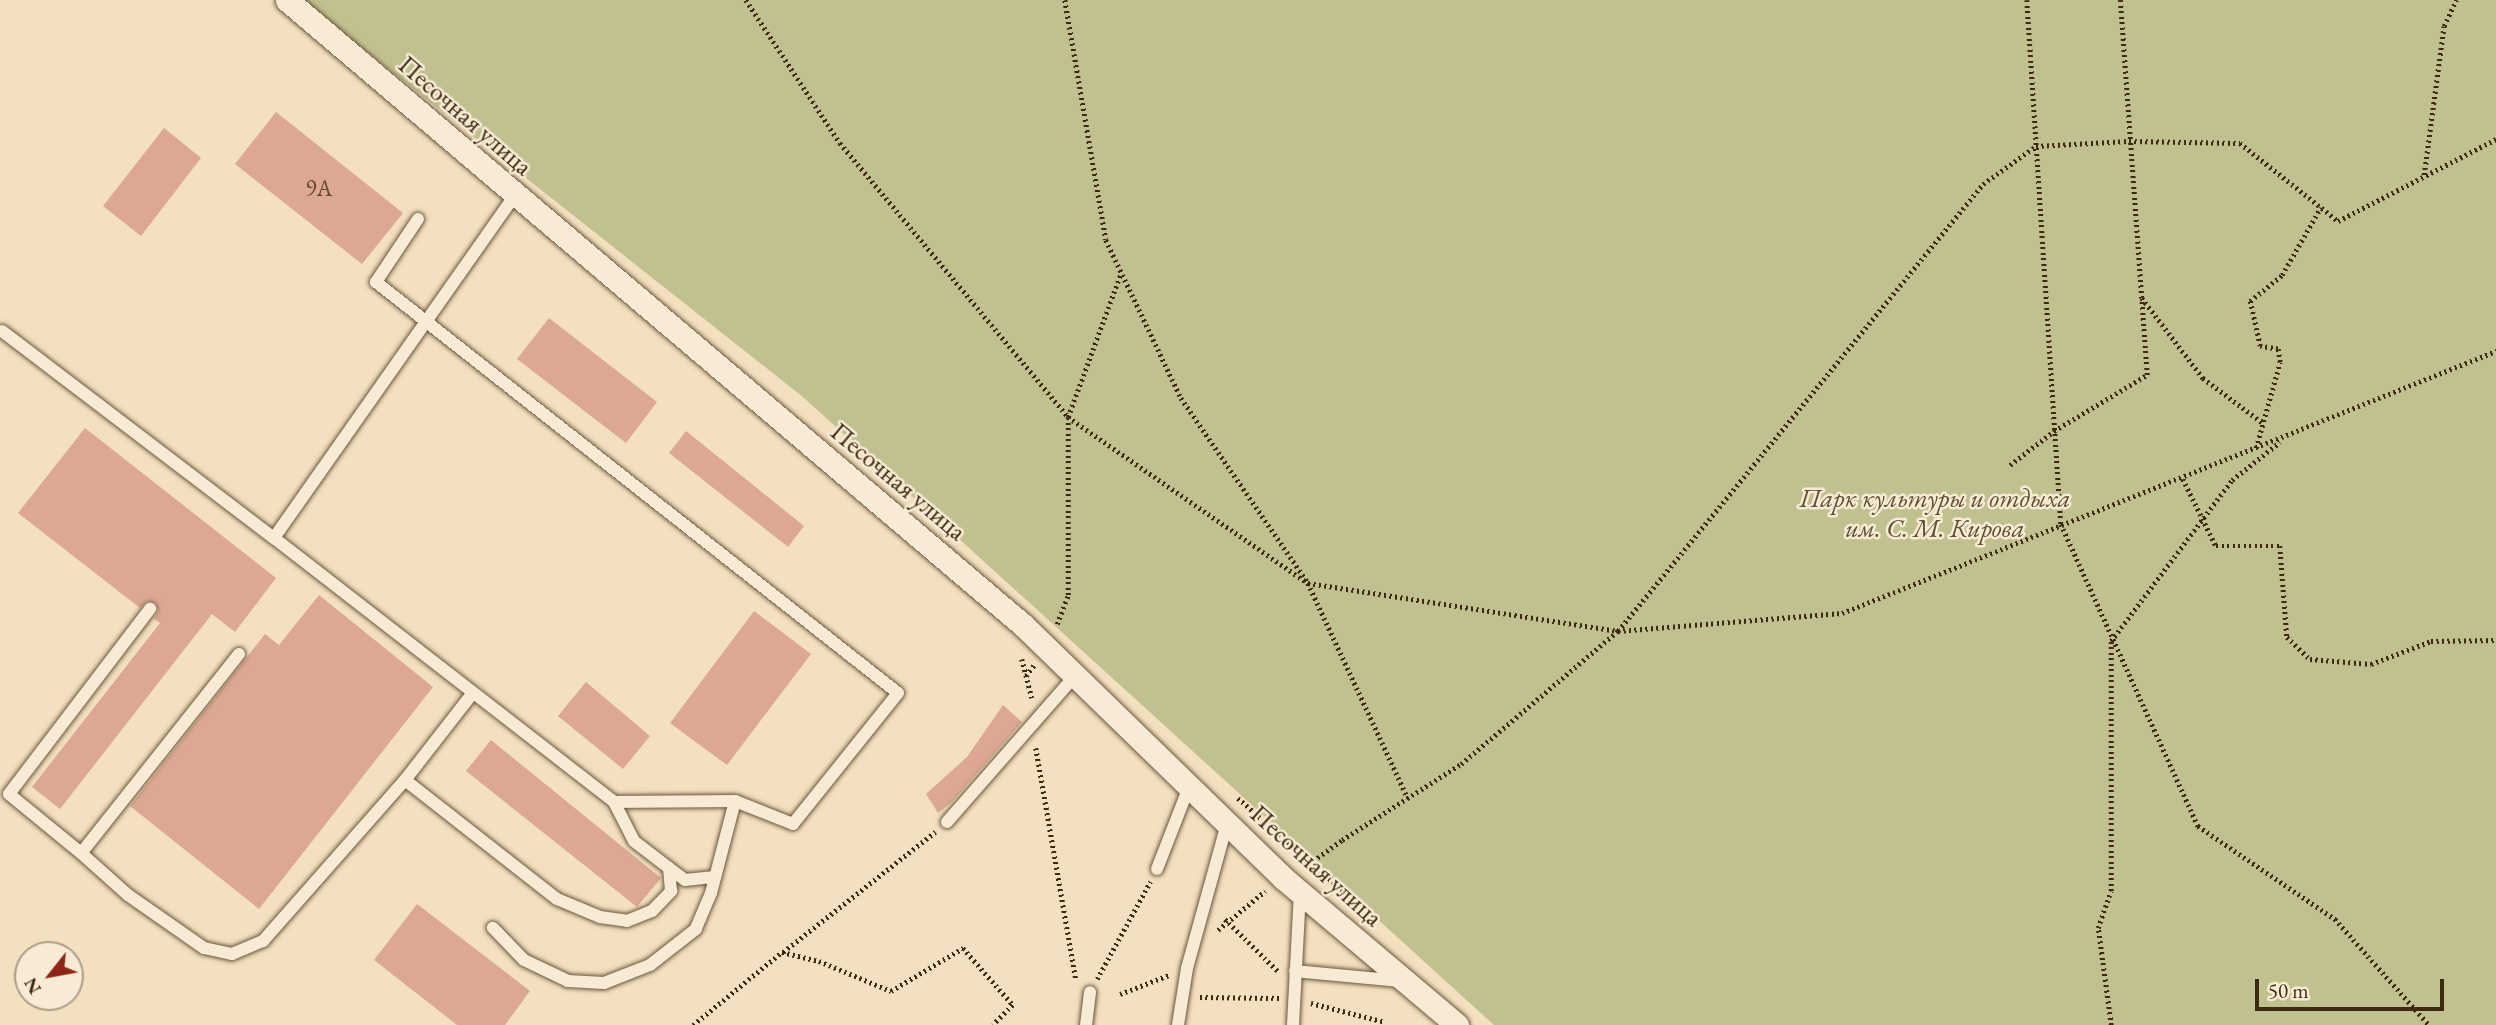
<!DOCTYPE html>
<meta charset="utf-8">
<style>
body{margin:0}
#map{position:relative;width:2496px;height:1025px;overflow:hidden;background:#f2e0be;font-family:"EB Garamond",serif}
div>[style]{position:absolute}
.green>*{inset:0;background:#c0c18e}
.building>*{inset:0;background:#dca891}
.path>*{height:4.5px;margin-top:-2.25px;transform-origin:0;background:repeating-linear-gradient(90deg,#3f2810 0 2px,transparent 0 5.5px)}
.roads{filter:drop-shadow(0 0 2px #6c563c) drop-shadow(0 0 2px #6c563c)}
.service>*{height:12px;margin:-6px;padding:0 6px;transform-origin:6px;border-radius:6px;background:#f7ebd5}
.minor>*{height:23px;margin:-11.5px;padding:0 11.5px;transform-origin:11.5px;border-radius:11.5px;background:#f7ebd5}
span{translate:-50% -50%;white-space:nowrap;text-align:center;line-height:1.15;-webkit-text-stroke:5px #f7ebd5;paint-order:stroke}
.number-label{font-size:23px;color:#664830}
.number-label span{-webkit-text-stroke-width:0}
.street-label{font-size:26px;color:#3f2810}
.park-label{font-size:26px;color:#5f4e30;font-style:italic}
.north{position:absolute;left:14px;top:941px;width:70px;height:70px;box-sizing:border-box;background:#f7ebd5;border:2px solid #ad9d86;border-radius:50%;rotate:239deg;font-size:19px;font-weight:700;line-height:28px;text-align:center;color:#3f2810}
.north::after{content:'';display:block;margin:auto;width:24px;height:32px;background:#8f2418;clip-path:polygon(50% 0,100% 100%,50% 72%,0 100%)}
.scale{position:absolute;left:2255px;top:979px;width:189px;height:32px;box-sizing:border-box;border:4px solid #3f2810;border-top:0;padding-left:9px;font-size:21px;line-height:24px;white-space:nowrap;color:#3f2810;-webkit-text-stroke:5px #f7ebd5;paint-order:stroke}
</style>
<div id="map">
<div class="green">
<i style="clip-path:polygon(301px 0,2496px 0,2496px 1025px,1494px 1025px,803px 397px)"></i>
</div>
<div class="building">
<i style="clip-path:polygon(276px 112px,403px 213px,362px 264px,235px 164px)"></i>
<i style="clip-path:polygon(164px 128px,201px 158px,141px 236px,103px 206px)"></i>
<i style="clip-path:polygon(549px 318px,657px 402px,626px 443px,517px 359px)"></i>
<i style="clip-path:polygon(85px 428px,276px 578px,235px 632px,212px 614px,60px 809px,32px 787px,160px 623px,154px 619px,158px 611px,156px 603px,147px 601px,140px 608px,18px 513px)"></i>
<i style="clip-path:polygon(686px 431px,804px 526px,788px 547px,669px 453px)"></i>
<i style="clip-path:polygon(319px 595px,433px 687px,259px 909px,130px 806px,265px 634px,279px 645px)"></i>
<i style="clip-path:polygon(754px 611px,811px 654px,727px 765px,670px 723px)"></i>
<i style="clip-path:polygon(586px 682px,650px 736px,623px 769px,558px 716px)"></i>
<i style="clip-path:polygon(1003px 705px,1022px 722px,952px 802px,938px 813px,926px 794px,967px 757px)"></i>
<i style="clip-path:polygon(491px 740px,661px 878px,637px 907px,466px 771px)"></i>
<i style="clip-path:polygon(417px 904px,530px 991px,505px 1025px,457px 1025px,374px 960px)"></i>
</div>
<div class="path">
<i style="left:746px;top:0;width:171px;rotate:56.7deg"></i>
<i style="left:840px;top:143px;width:356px;rotate:50.2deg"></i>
<i style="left:1068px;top:417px;width:292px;rotate:34.7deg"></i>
<i style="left:1308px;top:583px;width:314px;rotate:8.8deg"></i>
<i style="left:1618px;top:631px;width:225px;rotate:-4.6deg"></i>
<i style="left:1842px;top:613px;width:705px;rotate:-21.83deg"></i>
<i style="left:1065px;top:0;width:243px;rotate:80.3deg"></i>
<i style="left:1106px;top:240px;width:175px;rotate:64.6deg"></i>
<i style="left:1181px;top:398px;width:224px;rotate:55.5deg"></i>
<i style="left:1308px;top:583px;width:237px;rotate:65.1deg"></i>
<i style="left:2027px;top:0;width:525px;rotate:86.29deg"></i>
<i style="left:2061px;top:524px;width:332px;rotate:65.6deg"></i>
<i style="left:2198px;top:826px;width:166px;rotate:34.2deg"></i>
<i style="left:2335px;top:919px;width:142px;rotate:48.4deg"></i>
<i style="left:2424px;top:175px;width:150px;rotate:-82.4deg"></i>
<i style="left:2444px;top:26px;width:29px;rotate:-65deg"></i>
<i style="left:2142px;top:298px;width:101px;rotate:52.7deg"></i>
<i style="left:2203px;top:378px;width:75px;rotate:36.9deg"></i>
<i style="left:2256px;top:448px;width:89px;rotate:-74.4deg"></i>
<i style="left:2280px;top:362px;width:13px;rotate:-99deg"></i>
<i style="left:2278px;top:349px;width:18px;rotate:-171deg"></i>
<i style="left:2260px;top:346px;width:46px;rotate:-102.5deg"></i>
<i style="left:2250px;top:301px;width:41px;rotate:-39.1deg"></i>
<i style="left:2282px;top:275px;width:78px;rotate:-60.2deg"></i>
<i style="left:2010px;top:465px;width:56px;rotate:-37.7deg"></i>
<i style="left:2054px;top:431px;width:109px;rotate:-31.1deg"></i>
<i style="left:2147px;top:375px;width:376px;rotate:-94.1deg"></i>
<i style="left:2183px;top:479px;width:75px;rotate:63.8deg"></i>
<i style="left:2216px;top:546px;width:64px"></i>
<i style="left:2280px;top:546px;width:91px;rotate:85.6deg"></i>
<i style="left:2287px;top:637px;width:32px;rotate:44deg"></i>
<i style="left:2310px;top:659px;width:61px;rotate:4.7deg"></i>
<i style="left:2371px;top:664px;width:64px;rotate:-21deg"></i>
<i style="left:2431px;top:641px;width:65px;rotate:-0.9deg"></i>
<i style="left:1057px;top:624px;width:31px;rotate:-69deg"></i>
<i style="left:1068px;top:595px;width:178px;rotate:-90deg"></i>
<i style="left:1068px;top:417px;width:153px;rotate:-69.8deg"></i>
<i style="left:1022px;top:659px;width:40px;rotate:75.6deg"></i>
<i style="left:1026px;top:676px;width:14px;rotate:-54deg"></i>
<i style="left:1036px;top:748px;width:235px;rotate:80.2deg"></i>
<i style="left:1238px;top:798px;width:180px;rotate:41.4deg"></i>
<i style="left:1373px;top:917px;width:6px;rotate:129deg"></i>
<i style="left:1310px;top:870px;width:9px;rotate:-72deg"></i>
<i style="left:1313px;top:861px;width:36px;rotate:-36deg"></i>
<i style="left:1342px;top:840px;width:141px;rotate:-32.6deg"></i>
<i style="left:1461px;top:764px;width:206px;rotate:-40.3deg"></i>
<i style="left:1618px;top:631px;width:577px;rotate:-50.77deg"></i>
<i style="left:1983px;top:184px;width:65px;rotate:-35.6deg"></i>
<i style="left:2036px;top:146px;width:93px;rotate:-3.1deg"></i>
<i style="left:2129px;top:141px;width:111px;rotate:1deg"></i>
<i style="left:2240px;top:143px;width:125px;rotate:38.5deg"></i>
<i style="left:2338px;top:221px;width:178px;rotate:-27.4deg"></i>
<i style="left:1225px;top:919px;width:76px;rotate:44.5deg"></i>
<i style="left:1218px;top:930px;width:61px;rotate:-39.7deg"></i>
<i style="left:783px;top:952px;width:194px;rotate:-38.3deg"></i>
<i style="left:1097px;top:979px;width:111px;rotate:-61.3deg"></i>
<i style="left:1120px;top:994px;width:53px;rotate:-21.2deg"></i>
<i style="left:1200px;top:997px;width:79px;rotate:0.7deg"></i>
<i style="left:1311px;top:1003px;width:76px;rotate:14.4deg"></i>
<i style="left:693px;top:1025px;width:115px;rotate:-39.4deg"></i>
<i style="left:782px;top:952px;width:38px;rotate:14deg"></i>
<i style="left:819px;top:961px;width:78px;rotate:22.6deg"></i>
<i style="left:891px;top:991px;width:84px;rotate:-30.8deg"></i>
<i style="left:963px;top:948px;width:76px;rotate:48.7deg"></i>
<i style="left:1013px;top:1005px;width:28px;rotate:135deg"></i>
<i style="left:2111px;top:1025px;width:98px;rotate:-97.6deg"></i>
<i style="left:2098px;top:928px;width:39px;rotate:-71deg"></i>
<i style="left:2111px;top:891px;width:250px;rotate:-90deg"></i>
<i style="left:2111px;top:641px;width:201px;rotate:-53.1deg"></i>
<i style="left:2232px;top:480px;width:61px;rotate:-38.4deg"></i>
</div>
<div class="roads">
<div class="service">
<i style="left:515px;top:195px;width:419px;rotate:125.1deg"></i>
<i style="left:274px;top:538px;width:430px;rotate:37.8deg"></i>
<i style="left:614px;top:802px;width:121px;rotate:-0.5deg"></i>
<i style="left:418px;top:219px;width:76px;rotate:123.7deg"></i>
<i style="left:376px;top:282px;width:664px;rotate:38.22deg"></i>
<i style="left:898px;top:693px;width:168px;rotate:128.7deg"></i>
<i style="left:793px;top:824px;width:62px;rotate:-158.4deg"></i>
<i style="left:735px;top:801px;width:95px;rotate:104.6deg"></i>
<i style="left:711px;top:893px;width:39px;rotate:113deg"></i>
<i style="left:696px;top:929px;width:58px;rotate:142deg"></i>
<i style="left:650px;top:965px;width:49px;rotate:158.6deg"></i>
<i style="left:604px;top:983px;width:36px;rotate:-177deg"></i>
<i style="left:568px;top:981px;width:49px;rotate:-154.5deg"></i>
<i style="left:524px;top:960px;width:45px;rotate:-134.1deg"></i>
<i style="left:2px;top:331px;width:342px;rotate:37.3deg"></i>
<i style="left:239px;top:654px;width:254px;rotate:128.4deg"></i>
<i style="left:81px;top:853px;width:63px;rotate:41.8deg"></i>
<i style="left:128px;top:895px;width:93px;rotate:34.9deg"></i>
<i style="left:204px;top:948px;width:29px;rotate:12deg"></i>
<i style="left:232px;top:954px;width:34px;rotate:-23deg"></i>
<i style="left:263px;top:941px;width:215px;rotate:-48.6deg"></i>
<i style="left:472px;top:694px;width:109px;rotate:127.9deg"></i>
<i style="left:405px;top:780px;width:193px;rotate:38.1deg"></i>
<i style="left:557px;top:899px;width:47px;rotate:22.7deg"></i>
<i style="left:600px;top:917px;width:27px;rotate:8deg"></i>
<i style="left:627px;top:921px;width:27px;rotate:-22deg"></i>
<i style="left:652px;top:911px;width:28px;rotate:-46deg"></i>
<i style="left:671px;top:891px;width:23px;rotate:-95deg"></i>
<i style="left:669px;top:868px;width:44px;rotate:-142.4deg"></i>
<i style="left:634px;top:841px;width:44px;rotate:-117.1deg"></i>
<i style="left:947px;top:822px;width:194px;rotate:-48.8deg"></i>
<i style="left:81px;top:853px;width:93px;rotate:-140.7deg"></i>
<i style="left:9px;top:794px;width:233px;rotate:-52.7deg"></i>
<i style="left:669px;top:868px;width:20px;rotate:37deg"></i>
<i style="left:685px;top:880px;width:30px;rotate:-6deg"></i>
<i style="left:1157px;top:869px;width:88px;rotate:-68.7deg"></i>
<i style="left:1295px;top:971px;width:105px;rotate:5.4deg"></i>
<i style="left:1086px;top:1025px;width:33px;rotate:-83deg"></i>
<i style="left:1178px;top:1025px;width:58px;rotate:-81deg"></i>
<i style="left:1187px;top:968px;width:149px;rotate:-74.5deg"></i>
<i style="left:1293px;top:1025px;width:132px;rotate:-87deg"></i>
</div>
<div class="minor">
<i style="left:287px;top:0;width:966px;rotate:40.34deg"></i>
<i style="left:1023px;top:625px;width:363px;rotate:44.2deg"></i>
<i style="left:1283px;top:878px;width:228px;rotate:40.2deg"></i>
</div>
</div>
<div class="number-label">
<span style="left:319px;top:188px">9А</span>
</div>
<div class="street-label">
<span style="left:465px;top:116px;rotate:41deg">Песочная улица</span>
<span style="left:898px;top:482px;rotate:40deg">Песочная улица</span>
<span style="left:1316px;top:866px;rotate:42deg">Песочная улица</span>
</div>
<div class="park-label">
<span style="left:1935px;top:514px">Парк культуры и отдыха<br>им. С. М. Кирова</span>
</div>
<div class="north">N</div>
<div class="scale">50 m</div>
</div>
